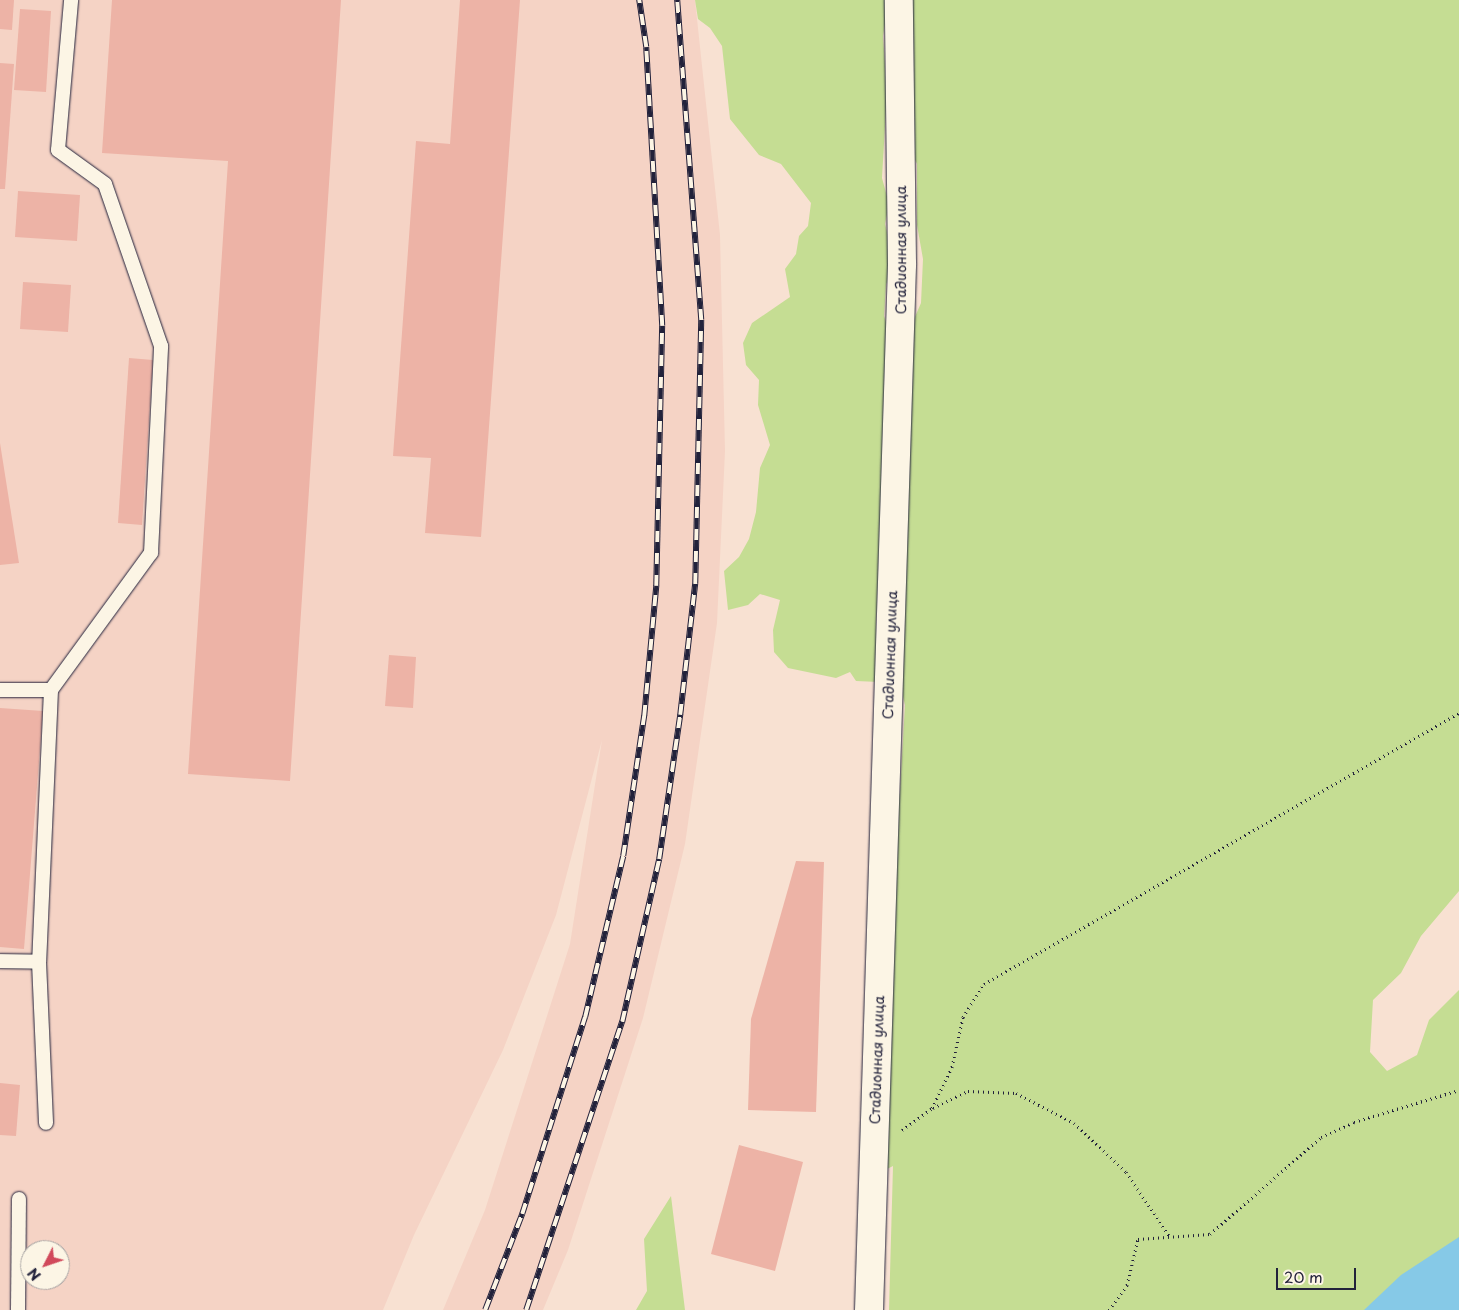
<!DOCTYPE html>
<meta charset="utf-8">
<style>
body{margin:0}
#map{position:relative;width:1459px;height:1310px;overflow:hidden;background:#f8e1d2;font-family:"Playpen Sans",sans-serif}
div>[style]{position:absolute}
.built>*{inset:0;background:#f5d3c5}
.green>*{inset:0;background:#c5dd93}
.water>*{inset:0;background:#86c9e7}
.building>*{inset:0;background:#edb3a6}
.path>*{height:3px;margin-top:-1.5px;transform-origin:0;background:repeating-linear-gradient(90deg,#22223b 0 1px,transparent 0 5px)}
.roads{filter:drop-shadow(0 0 1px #22223b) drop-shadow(0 0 1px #22223b)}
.lane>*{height:14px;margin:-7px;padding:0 7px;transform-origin:7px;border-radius:7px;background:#fcf5e5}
.street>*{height:28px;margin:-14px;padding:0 14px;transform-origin:14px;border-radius:14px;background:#fcf5e5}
.rail>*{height:5.5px;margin-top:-2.75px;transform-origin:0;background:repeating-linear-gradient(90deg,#fcf5e5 0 11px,#22223b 0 22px);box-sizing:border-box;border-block:1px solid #22223b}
span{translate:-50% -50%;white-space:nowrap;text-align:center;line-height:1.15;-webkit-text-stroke:5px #fcf5e5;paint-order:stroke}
.street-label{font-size:14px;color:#22223b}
.north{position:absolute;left:20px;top:1240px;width:50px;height:50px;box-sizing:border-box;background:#fcf5e5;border:1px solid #a5a1a1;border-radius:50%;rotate:229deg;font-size:14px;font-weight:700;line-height:20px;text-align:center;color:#22223b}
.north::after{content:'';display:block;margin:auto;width:18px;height:22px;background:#d1495b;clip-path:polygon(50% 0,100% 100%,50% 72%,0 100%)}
.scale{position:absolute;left:1276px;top:1268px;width:80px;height:22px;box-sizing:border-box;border:2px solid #22223b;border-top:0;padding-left:6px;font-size:15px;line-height:18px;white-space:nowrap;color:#22223b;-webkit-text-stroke:4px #fcf5e5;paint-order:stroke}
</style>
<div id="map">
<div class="built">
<i style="clip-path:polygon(evenodd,0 0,695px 0,720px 235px,725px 451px,717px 623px,685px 844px,643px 1018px,568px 1250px,543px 1310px,443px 1310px,485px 1210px,570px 944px,602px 740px,556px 915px,503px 1050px,414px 1235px,383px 1310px,0 1310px,0 0,30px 1250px,60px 1250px,60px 1280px,30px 1280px,30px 1250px)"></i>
</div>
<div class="green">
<i style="clip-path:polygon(695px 0,889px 0,883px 36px,887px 92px,882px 178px,889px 204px,885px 224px,894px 261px,886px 285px,884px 316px,888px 328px,887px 393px,883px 416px,886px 448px,876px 624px,879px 682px,856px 681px,850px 672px,836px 678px,788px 668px,774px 652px,773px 630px,780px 600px,760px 594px,748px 605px,728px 610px,724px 571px,739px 557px,749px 539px,756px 512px,760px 468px,770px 445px,758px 405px,759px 380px,746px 365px,743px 343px,752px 323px,790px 297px,785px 269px,796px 254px,799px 236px,808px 226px,811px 203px,781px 164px,759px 155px,730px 119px,722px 46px,710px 28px,698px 19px)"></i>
<i style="clip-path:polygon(911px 0,1459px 0,1459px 891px,1421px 936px,1401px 973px,1373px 1000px,1370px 1052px,1387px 1071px,1417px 1055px,1429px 1020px,1459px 990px,1459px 1257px,1391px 1310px,889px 1310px,893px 1166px,887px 1169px,888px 829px,900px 792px,905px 705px,898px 676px,914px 319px,921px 303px,923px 259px,917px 225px,917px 164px,901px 130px)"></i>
<i style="clip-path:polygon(671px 1196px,685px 1310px,636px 1310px,647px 1291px,644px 1239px)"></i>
</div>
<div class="water">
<i style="clip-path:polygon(1459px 1237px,1459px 1310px,1364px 1310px,1401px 1275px)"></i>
</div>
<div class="building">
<i style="clip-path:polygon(0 0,14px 0,12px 30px,0 29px)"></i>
<i style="clip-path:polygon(112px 0,341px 0,290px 781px,188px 774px,228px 161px,102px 153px)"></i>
<i style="clip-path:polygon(460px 0,520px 0,481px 537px,425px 533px,431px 458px,393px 456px,416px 141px,450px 144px)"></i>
<i style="clip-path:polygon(20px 9px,51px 11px,46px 92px,14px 90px)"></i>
<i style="clip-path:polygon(0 63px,14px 64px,5px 189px,0 189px)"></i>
<i style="clip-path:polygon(18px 191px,80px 195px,77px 241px,15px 237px)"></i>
<i style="clip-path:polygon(23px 282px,71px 285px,68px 332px,20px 329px)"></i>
<i style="clip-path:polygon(129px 358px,153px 360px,142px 525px,118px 523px)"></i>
<i style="clip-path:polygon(0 443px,19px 563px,0 565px)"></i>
<i style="clip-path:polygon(389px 655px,416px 657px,413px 708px,385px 706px)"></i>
<i style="clip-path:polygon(0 708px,43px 711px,24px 949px,0 947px)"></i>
<i style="clip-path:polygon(796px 861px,824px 862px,816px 1112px,748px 1110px,751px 1019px)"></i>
<i style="clip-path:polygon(0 1083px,20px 1085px,16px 1136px,0 1135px)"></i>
<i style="clip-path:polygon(739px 1145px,803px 1162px,775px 1271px,711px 1254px)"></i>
</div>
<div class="path">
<i style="left:933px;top:1108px;width:39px;rotate:-26deg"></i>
<i style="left:968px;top:1091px;width:48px;rotate:2.4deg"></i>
<i style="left:1016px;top:1093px;width:65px;rotate:27.3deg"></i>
<i style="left:1074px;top:1123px;width:71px;rotate:43.3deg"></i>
<i style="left:1126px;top:1172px;width:78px;rotate:55.9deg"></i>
<i style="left:902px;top:1130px;width:37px;rotate:-36deg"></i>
<i style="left:932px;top:1108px;width:46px;rotate:-64deg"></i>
<i style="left:952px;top:1067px;width:51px;rotate:-77.6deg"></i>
<i style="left:963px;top:1017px;width:39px;rotate:-58deg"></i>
<i style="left:984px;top:984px;width:547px;rotate:-29.71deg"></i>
<i style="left:1109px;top:1310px;width:31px;rotate:-54deg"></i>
<i style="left:1127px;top:1285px;width:47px;rotate:-76.6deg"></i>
<i style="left:1138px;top:1239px;width:72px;rotate:-4deg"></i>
<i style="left:1210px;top:1234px;width:147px;rotate:-41.1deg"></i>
<i style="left:1321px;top:1137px;width:36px;rotate:-24deg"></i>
<i style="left:1354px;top:1122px;width:110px;rotate:-16.9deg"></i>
</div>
<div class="roads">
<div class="lane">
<i style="left:0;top:690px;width:51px"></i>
<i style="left:51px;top:690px;width:272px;rotate:92.5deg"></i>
<i style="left:39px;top:962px;width:161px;rotate:87.5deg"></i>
<i style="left:51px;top:690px;width:170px;rotate:-53.9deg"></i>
<i style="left:151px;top:553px;width:207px;rotate:-87.2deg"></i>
<i style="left:161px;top:346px;width:171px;rotate:-109.1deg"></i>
<i style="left:105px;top:184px;width:58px;rotate:-144.1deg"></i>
<i style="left:58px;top:150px;width:151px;rotate:-85deg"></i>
<i style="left:0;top:961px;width:39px;rotate:1deg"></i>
<i style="left:18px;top:1310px;width:111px;rotate:-89.5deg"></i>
</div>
<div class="street">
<i style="left:869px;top:1310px;width:1047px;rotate:-88.19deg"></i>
<i style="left:902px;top:264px;width:264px;rotate:-90.7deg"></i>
</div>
</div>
<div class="rail">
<i style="left:485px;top:1310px;width:103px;rotate:-68.9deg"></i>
<i style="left:522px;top:1214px;width:207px;rotate:-72.3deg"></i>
<i style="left:585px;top:1017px;width:165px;rotate:-76.7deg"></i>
<i style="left:623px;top:856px;width:142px;rotate:-81.5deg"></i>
<i style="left:644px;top:716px;width:131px;rotate:-84.7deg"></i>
<i style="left:656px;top:586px;width:260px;rotate:-88.7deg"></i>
<i style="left:662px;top:326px;width:279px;rotate:-93.3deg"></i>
<i style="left:646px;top:47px;width:48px;rotate:-98.5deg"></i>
<i style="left:526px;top:1310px;width:304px;rotate:-71.6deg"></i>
<i style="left:622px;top:1022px;width:167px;rotate:-77.2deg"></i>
<i style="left:659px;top:859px;width:146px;rotate:-81.7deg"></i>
<i style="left:680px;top:715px;width:132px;rotate:-83.5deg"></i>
<i style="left:695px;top:584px;width:264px;rotate:-88.7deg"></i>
<i style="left:701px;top:320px;width:321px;rotate:-94.3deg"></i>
</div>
<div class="street-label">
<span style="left:901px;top:250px;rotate:-90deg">Стадионная улица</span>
<span style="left:890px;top:655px;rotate:-88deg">Стадионная улица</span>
<span style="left:877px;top:1060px;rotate:-88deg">Стадионная улица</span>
</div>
<div class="north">N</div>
<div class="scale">20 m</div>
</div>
